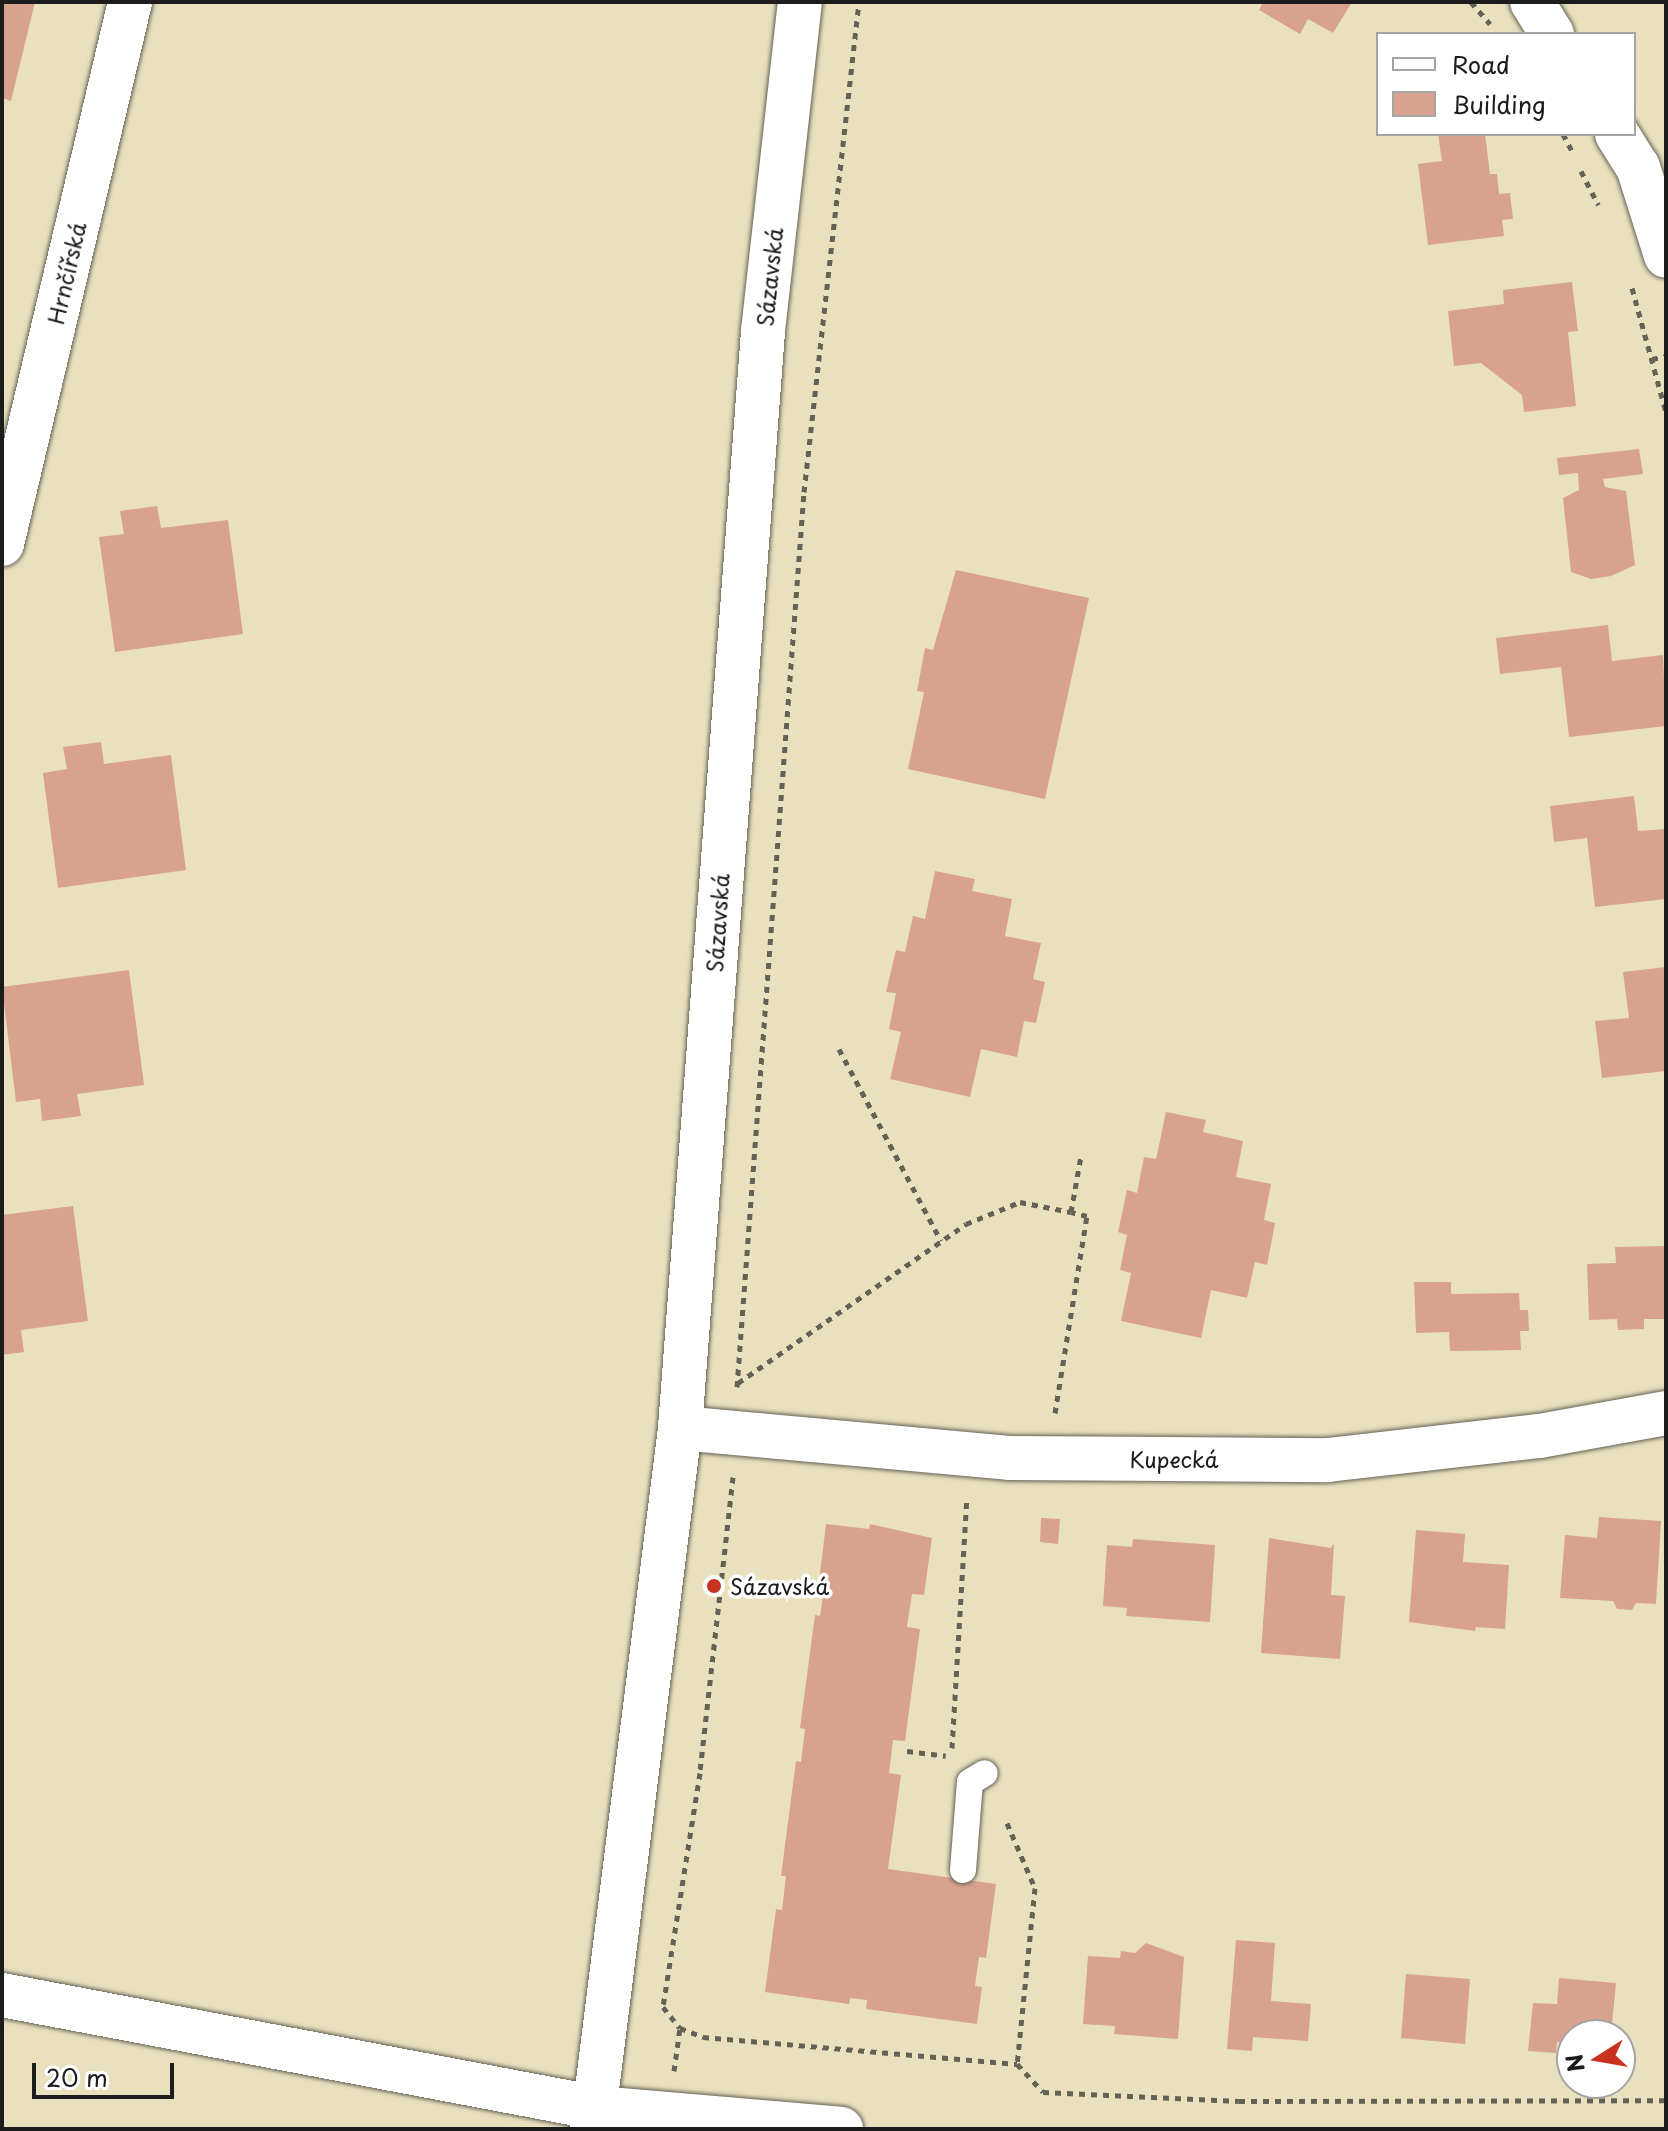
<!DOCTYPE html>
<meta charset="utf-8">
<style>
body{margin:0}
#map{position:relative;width:1668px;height:2131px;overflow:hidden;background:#e9e1be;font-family:"Playpen Sans",sans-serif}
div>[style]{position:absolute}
.building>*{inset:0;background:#d8a28f}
.path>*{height:5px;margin-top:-2.5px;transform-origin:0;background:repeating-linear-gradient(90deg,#646155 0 6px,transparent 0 12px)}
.roads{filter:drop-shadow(0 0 2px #646155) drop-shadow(0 0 2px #646155)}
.service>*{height:26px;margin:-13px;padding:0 13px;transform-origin:13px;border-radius:13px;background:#fff}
.minor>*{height:44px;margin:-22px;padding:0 22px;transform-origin:22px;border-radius:22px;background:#fff}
.dots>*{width:22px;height:22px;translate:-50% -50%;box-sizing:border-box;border:4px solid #fff;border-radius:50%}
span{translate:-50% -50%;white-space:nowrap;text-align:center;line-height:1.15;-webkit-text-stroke:7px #fff;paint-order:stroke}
.street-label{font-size:22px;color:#1c1c1c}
.poi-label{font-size:22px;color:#1c1c1c}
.left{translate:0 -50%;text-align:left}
.frame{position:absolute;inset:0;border:4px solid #1c1c1c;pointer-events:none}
.legend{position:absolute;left:1376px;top:32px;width:260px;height:104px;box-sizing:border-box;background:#fff;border:2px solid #a4a4a4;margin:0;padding:10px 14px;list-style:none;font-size:24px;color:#1c1c1c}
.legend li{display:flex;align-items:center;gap:16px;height:40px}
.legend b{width:40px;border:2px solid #a4a4a4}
.north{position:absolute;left:1556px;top:2019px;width:80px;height:80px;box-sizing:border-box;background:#fff;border:2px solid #a4a4a4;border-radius:50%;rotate:259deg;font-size:22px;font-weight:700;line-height:32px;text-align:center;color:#1c1c1c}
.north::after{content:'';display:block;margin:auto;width:28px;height:36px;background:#c8321e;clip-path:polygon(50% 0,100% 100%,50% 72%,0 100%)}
.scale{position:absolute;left:32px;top:2063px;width:142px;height:36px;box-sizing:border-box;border:4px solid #1c1c1c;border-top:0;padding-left:10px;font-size:24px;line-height:28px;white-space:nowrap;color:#1c1c1c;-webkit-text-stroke:6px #fff;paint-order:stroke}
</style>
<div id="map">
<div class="building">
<i style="clip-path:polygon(2px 2px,35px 2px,11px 101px,2px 98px)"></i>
<i style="clip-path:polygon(1263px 2px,1352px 2px,1333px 33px,1308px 19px,1300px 34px,1259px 10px)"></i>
<i style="clip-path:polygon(1438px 134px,1485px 134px,1490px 174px,1497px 174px,1499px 194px,1510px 193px,1513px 219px,1502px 220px,1504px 236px,1428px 245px,1418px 164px,1442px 161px)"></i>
<i style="clip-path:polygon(1572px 282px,1578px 331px,1568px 332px,1576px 406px,1524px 412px,1522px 395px,1481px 363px,1454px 366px,1448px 311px,1504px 304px,1503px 290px)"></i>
<i style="clip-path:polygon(1639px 449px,1643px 474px,1603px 479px,1605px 487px,1626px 491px,1635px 565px,1611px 576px,1591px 579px,1571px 572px,1563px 498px,1579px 490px,1578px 473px,1559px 475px,1557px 458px)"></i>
<i style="clip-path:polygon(157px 506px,161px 528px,228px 520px,243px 634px,115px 652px,99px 537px,124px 534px,120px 511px)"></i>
<i style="clip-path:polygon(956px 570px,1089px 598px,1045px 799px,908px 769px,924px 692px,917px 691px,925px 648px,933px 650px)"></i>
<i style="clip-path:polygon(1608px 625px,1612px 661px,1663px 655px,1666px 726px,1569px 737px,1561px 667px,1500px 674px,1496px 638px)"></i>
<i style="clip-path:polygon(101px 742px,104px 764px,171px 755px,186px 870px,58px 888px,43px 773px,67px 769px,63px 747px)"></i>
<i style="clip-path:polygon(1634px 796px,1638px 831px,1666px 829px,1666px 899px,1595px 907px,1587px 838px,1554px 842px,1550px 806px)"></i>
<i style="clip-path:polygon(935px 871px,975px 879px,972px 891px,1012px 899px,1005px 936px,1041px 943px,1033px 979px,1045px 982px,1036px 1023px,1024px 1021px,1017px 1057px,981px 1049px,970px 1097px,890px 1079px,901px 1032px,889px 1029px,896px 993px,886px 992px,896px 950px,905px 952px,913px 916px,925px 919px)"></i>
<i style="clip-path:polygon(1666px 967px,1666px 1071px,1602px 1078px,1595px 1021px,1629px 1018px,1623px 972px)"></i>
<i style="clip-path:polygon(129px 970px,144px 1085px,77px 1094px,81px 1116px,42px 1121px,40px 1099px,16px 1102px,2px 987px)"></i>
<i style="clip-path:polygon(1166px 1112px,1206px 1120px,1203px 1132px,1243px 1141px,1236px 1177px,1271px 1184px,1264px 1220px,1275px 1223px,1267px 1265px,1255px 1262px,1247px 1298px,1211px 1290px,1201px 1338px,1121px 1321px,1131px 1273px,1120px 1270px,1127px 1235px,1118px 1232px,1127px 1190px,1137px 1193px,1144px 1157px,1156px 1159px)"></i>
<i style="clip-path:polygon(73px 1206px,88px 1321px,21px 1330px,24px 1352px,2px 1355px,2px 1215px)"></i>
<i style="clip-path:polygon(1666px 1246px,1664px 1319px,1644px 1319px,1644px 1329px,1618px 1330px,1617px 1319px,1589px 1320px,1587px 1264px,1616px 1263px,1615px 1247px)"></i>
<i style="clip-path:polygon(1414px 1282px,1451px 1282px,1451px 1294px,1519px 1293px,1520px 1310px,1528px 1310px,1529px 1331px,1520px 1331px,1521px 1350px,1450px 1351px,1449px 1332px,1416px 1333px)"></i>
<i style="clip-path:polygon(1599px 1517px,1661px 1521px,1656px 1604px,1636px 1603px,1632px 1610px,1617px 1609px,1613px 1601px,1560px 1598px,1565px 1535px,1597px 1538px)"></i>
<i style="clip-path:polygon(1041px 1518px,1060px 1519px,1058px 1544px,1040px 1542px)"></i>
<i style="clip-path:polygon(826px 1524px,869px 1529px,870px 1524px,932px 1538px,924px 1595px,912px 1594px,907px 1627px,920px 1629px,905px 1741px,893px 1740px,889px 1773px,901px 1775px,888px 1869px,996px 1884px,986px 1958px,979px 1957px,975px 1986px,982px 1987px,977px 2024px,866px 2009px,867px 2000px,850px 1998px,849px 2004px,765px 1992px,776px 1909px,782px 1910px,786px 1876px,781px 1876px,796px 1761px,801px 1762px,805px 1729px,800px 1728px,815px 1615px,820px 1616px,825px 1583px,819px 1582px)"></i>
<i style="clip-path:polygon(1416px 1530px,1465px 1534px,1463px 1562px,1509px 1565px,1505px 1629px,1476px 1627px,1475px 1631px,1409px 1622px)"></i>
<i style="clip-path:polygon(1269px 1538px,1331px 1548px,1334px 1543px,1331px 1595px,1345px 1596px,1340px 1659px,1261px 1653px)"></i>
<i style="clip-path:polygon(1133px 1539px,1215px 1545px,1210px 1622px,1126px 1616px,1127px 1608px,1103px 1606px,1107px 1545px,1132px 1547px)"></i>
<i style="clip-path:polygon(1236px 1940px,1275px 1943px,1271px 2001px,1311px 2004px,1308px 2041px,1253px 2037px,1252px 2051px,1227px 2049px)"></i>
<i style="clip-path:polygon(1146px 1943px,1184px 1957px,1178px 2039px,1114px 2034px,1115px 2026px,1083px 2024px,1088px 1956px,1120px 1958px,1121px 1951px,1135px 1953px)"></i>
<i style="clip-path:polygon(1406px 1974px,1470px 1979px,1465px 2044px,1401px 2038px)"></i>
<i style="clip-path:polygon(1559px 1978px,1616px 1983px,1611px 2035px,1572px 2035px,1572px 2043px,1557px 2042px,1556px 2053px,1528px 2051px,1533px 2003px,1557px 2004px)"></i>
</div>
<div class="path">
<i style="left:1471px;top:2px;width:29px;rotate:49deg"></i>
<i style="left:1563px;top:134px;width:19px;rotate:62deg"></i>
<i style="left:1581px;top:171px;width:38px;rotate:63deg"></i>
<i style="left:1632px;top:288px;width:129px;rotate:74.7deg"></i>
<i style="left:1652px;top:359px;width:14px;rotate:-12deg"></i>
<i style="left:839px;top:1049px;width:217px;rotate:62deg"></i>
<i style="left:738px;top:1383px;width:278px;rotate:-34.9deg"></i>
<i style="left:966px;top:1224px;width:58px;rotate:-22.2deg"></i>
<i style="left:1020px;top:1202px;width:52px;rotate:11.1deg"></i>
<i style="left:1071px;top:1212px;width:57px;rotate:-79.9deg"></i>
<i style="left:737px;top:1387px;width:898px;rotate:-85.72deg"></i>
<i style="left:804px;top:492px;width:493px;rotate:-83.6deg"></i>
<i style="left:1055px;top:1413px;width:200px;rotate:-80.8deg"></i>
<i style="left:1087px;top:1216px;width:16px;rotate:-166deg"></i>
<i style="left:733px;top:1477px;width:298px;rotate:96.4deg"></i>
<i style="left:700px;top:1773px;width:237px;rotate:99deg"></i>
<i style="left:663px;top:2007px;width:27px;rotate:51deg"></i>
<i style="left:680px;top:2028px;width:25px;rotate:21deg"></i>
<i style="left:703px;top:2037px;width:315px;rotate:4.9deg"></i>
<i style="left:1017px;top:2064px;width:38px;rotate:47deg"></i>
<i style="left:1043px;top:2092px;width:196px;rotate:2.6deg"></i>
<i style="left:1239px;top:2101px;width:427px;rotate:-0.1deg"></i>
<i style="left:952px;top:1748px;width:249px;rotate:-86.6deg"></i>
<i style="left:907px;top:1751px;width:39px;rotate:7deg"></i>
<i style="left:1007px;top:1823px;width:71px;rotate:66.7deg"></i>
<i style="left:1035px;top:1888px;width:177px;rotate:95.8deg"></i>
<i style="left:674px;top:2071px;width:43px;rotate:-82.1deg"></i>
</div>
<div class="roads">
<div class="service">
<i style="left:963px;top:1870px;width:88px;rotate:-85.5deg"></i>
<i style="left:970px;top:1782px;width:17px;rotate:-31deg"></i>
</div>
<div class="minor">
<i style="left:1532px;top:2px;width:38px;rotate:58deg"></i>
<i style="left:1617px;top:134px;width:39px;rotate:58deg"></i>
<i style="left:1638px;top:167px;width:93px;rotate:72.5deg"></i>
<i style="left:2px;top:544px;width:557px;rotate:-76.71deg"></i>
<i style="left:680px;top:1428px;width:330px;rotate:5.2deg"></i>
<i style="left:1009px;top:1458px;width:319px;rotate:0.4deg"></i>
<i style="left:1328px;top:1460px;width:213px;rotate:-6.5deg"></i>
<i style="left:1540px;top:1436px;width:128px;rotate:-10.3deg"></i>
<i style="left:2px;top:1995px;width:607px;rotate:10.74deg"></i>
<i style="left:598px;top:2108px;width:244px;rotate:4.9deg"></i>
<i style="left:592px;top:2129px;width:707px;rotate:-82.84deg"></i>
<i style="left:680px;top:1428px;width:1100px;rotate:-85.67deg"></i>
<i style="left:763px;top:331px;width:331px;rotate:-83.6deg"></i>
</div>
</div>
<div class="dots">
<i style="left:714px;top:1586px;background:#c8321e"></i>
</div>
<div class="street-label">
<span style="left:66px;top:273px;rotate:-77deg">Hrnčířská</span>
<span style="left:769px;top:277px;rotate:-84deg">Sázavská</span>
<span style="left:717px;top:923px;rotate:-86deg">Sázavská</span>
<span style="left:1174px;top:1459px">Kupecká</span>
</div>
<div class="poi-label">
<span class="left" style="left:730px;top:1586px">Sázavská</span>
</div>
<div class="frame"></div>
<ul class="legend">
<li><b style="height:10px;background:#fff"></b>Road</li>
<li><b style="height:22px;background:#d8a28f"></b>Building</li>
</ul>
<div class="north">N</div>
<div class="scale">20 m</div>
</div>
